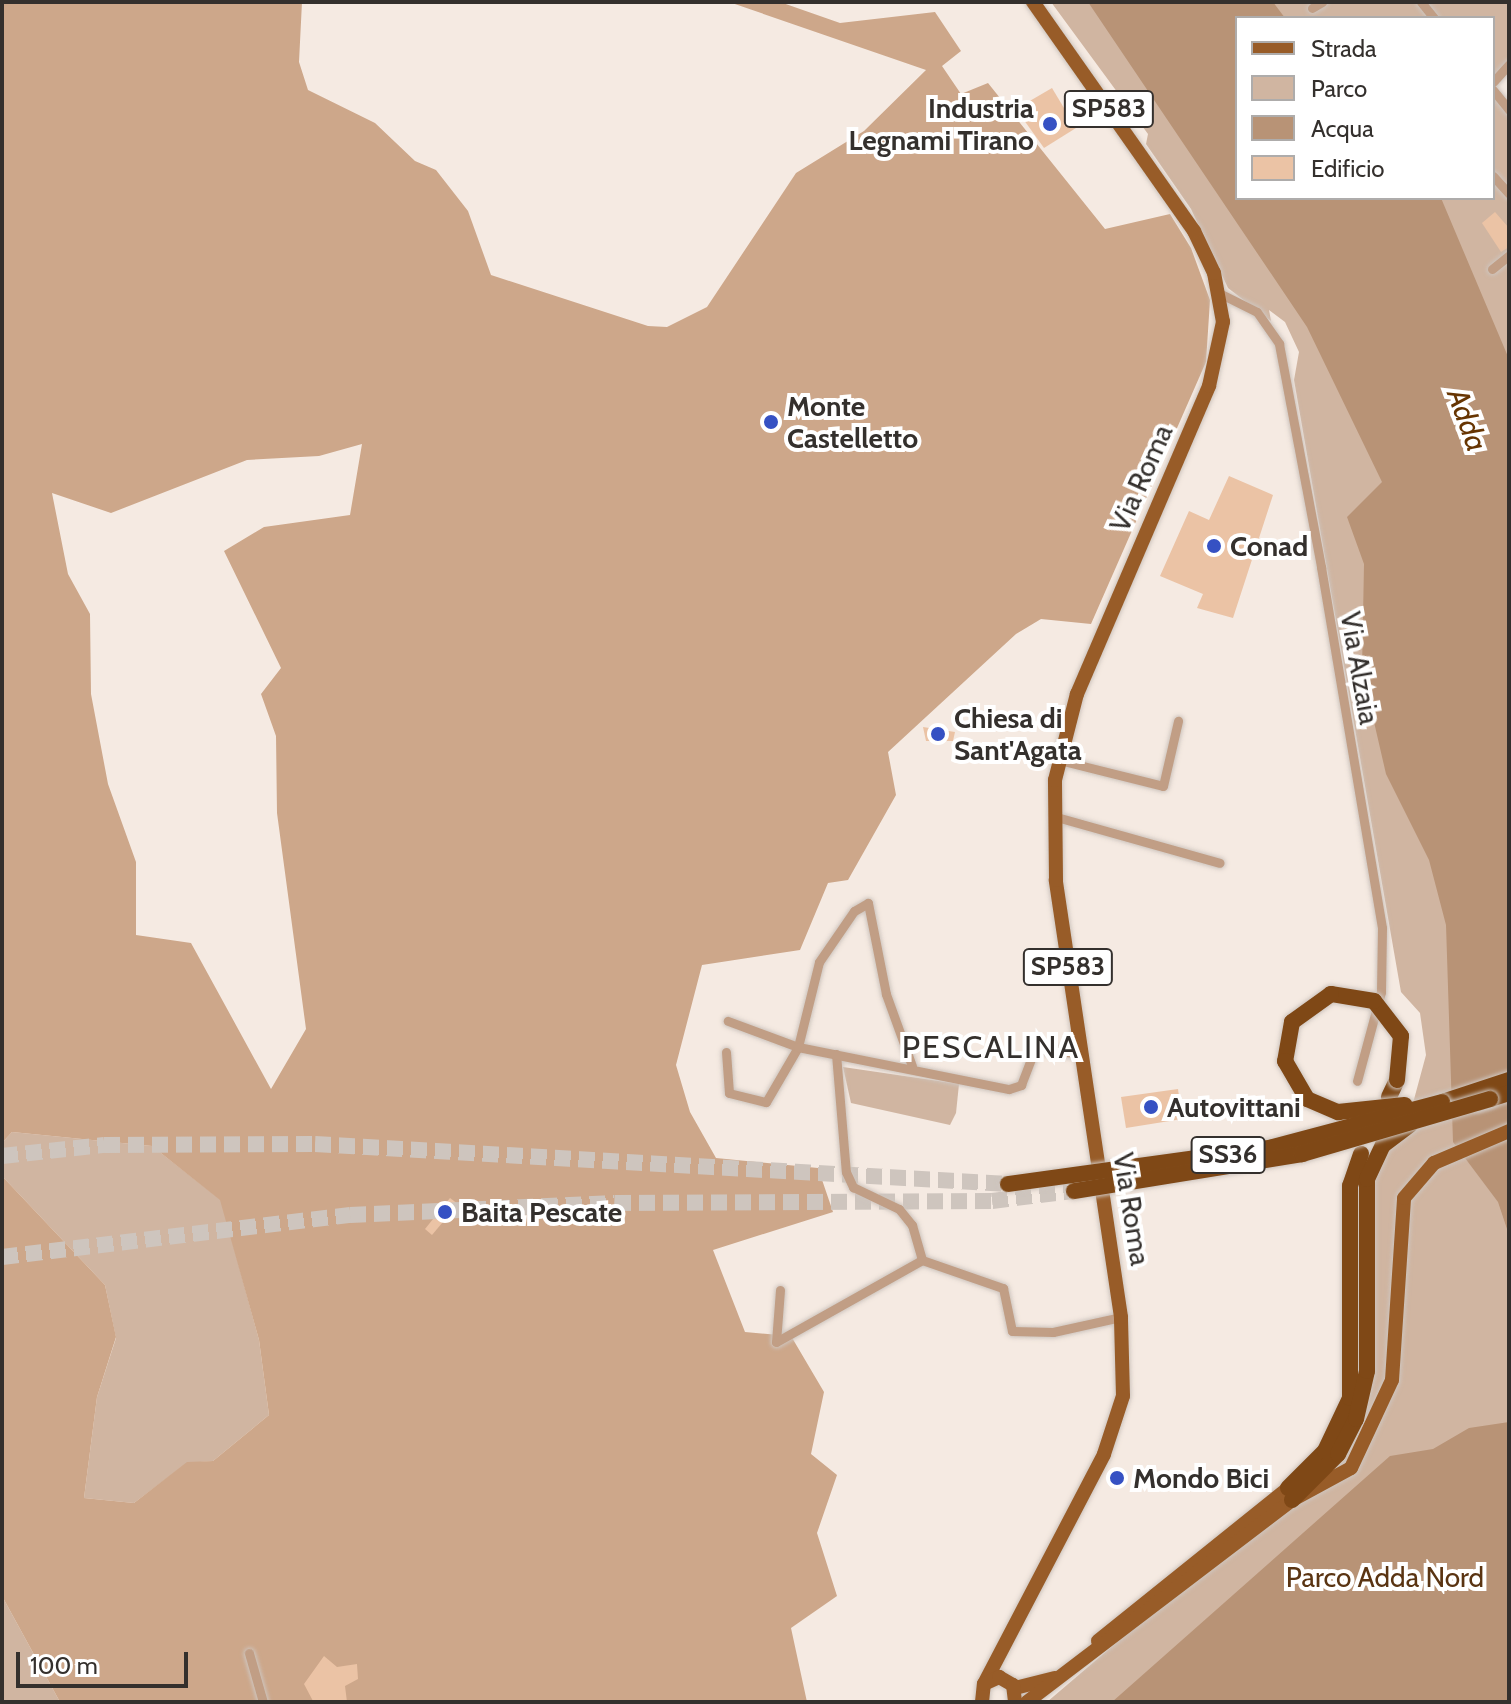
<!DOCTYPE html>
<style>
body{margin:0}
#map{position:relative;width:1511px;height:1704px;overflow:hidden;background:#f5eae2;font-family:Cabin,sans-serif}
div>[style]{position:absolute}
.green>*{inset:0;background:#d0b5a1}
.forest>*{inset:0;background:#cda78a}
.water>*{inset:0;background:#b89376}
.building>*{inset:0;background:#ebc3a5}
.highway-tunnel>*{height:16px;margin-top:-8px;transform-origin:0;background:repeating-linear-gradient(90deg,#cec5be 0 16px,transparent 0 24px)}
.roads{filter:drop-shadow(0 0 2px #cec5be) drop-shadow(0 0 2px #cec5be)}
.street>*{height:9px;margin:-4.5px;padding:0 4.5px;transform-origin:4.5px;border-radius:4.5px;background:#c19e85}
.primary>*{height:14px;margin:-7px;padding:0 7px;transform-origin:7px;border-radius:7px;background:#985c28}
.highway>*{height:16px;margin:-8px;padding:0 8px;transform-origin:8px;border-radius:8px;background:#7f4816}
.bridges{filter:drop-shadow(0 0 2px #cec5be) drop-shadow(0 0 2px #cec5be)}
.highway-bridge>*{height:16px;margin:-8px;padding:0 8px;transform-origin:8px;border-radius:8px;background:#7f4816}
.dots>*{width:22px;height:22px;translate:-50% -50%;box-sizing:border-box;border:4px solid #fff;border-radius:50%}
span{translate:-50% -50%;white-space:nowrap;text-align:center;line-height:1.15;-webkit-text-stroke:8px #fff;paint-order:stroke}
.shield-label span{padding:2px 6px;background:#fff;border:2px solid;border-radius:6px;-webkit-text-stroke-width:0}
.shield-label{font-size:26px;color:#34302d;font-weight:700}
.poi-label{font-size:28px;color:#34302d;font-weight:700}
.right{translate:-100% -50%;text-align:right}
.left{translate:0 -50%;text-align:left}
.street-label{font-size:28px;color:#34302d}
.park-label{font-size:28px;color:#5a3412}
.water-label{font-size:30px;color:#673502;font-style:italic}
.quarter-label{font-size:32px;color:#34302d;letter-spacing:2px}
.frame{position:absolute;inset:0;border:4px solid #34302d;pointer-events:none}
.legend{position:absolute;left:1235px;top:16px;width:260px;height:184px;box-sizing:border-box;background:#fff;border:2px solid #aeacab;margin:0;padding:10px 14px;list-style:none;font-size:24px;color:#34302d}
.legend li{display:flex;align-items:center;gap:16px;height:40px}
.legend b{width:40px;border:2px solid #aeacab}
.scale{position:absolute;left:16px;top:1652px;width:172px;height:36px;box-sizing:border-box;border:4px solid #34302d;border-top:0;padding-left:10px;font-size:24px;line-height:28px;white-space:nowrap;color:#34302d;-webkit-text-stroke:6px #fff;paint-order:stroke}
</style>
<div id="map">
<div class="green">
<i style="clip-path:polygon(1051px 2px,1509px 2px,1509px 66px,1493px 85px,1493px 18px,1237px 18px,1237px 198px,1493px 198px,1493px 87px,1509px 105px,1509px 1702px,1047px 1702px,1327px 1463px,1372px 1377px,1374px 1182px,1382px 1157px,1406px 1129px,1426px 1055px,1420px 1013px,1401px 992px,1294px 380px,1299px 352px,1285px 322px,1269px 310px,1271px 321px,1228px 288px,1191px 209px,1146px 144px,1148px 134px)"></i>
<i style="clip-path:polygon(843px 1067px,959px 1084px,956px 1113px,950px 1125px,851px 1103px)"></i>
<i style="clip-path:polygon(12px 1132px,152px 1146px,221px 1200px,259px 1340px,269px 1415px,213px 1461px,187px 1463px,134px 1503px,84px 1498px,97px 1397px,116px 1338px,105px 1285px,2px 1176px,2px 1143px)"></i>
<i style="clip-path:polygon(2px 1596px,60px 1702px,2px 1702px)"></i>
</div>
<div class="forest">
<i style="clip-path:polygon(evenodd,2px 2px,302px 2px,299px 62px,308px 90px,375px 123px,415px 161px,436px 170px,468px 211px,491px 275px,648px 326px,667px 327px,707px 307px,796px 173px,864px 131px,926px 70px,729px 2px,780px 2px,840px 23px,935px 12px,961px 51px,942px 66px,961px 94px,988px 83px,1105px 229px,1170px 214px,1191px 248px,1210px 300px,1206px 362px,1091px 624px,1041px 619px,1016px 634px,888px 752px,896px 795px,848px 880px,828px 883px,800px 950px,702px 965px,676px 1065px,690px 1112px,716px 1158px,818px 1168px,833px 1212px,713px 1250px,745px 1332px,791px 1336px,824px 1392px,811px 1454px,837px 1475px,817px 1533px,837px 1596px,791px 1628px,807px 1702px,60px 1702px,2px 1596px,2px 1176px,105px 1285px,116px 1337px,97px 1397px,84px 1498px,134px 1503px,187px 1462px,213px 1461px,269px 1415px,259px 1340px,220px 1200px,152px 1146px,12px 1132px,2px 1143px,2px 2px,362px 444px,350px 515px,264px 527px,224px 551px,281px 668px,261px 694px,276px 736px,277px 813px,306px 1029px,271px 1089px,191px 943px,136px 935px,136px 862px,108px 784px,91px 694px,90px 614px,68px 574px,52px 493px,111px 513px,247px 460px,319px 456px,362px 444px)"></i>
</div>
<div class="water">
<i style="clip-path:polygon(1088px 2px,1273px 2px,1285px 18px,1237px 18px,1237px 198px,1441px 198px,1509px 359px,1509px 1235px,1498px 1202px,1453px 1142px,1446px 925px,1429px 860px,1386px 774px,1362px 670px,1364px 564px,1347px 517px,1382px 482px,1307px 327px)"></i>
<i style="clip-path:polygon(1509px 1422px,1509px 1702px,1112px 1702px,1390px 1456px,1433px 1449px,1469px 1428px)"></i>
</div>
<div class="building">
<i style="clip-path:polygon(1052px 88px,1076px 128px,1044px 148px,1016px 109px)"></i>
<i style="clip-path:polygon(1495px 212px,1509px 228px,1509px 247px,1501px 252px,1482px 223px)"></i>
<i style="clip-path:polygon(1229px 476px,1273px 495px,1233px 618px,1197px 608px,1203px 594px,1160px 576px,1189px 511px,1209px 520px)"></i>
<i style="clip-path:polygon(923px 727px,955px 732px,953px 741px,926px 741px)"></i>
<i style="clip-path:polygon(1178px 1089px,1182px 1119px,1126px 1128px,1121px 1097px)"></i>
<i style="clip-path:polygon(450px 1198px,458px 1204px,432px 1235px,425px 1229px)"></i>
<i style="clip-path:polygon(324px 1656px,337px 1667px,357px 1664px,358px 1679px,345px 1686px,347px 1702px,313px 1701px,304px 1684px)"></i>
</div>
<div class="highway-tunnel">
<i style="left:2px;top:1156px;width:103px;rotate:-6.2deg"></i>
<i style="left:104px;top:1145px;width:211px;rotate:-0.3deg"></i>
<i style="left:315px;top:1144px;width:694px;rotate:3.3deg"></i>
<i style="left:2px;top:1257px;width:351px;rotate:-6.9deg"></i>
<i style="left:350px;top:1215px;width:265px;rotate:-2.6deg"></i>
<i style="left:615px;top:1203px;width:377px;rotate:-0.3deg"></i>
<i style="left:992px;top:1201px;width:83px;rotate:-7deg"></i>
</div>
<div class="roads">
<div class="street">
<i style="left:1421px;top:2px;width:21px;rotate:51deg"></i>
<i style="left:1312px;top:8px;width:12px;rotate:-31deg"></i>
<i style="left:1493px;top:82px;width:24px;rotate:-48deg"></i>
<i style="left:1493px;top:90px;width:26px;rotate:51deg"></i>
<i style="left:1493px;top:176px;width:24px;rotate:48deg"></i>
<i style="left:1492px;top:269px;width:22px;rotate:-39deg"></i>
<i style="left:1219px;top:293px;width:42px;rotate:26.6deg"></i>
<i style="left:1257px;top:312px;width:39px;rotate:55deg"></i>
<i style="left:1279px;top:344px;width:227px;rotate:79.3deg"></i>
<i style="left:1321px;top:567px;width:366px;rotate:80.4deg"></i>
<i style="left:1382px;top:928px;width:64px;rotate:90.9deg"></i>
<i style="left:1381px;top:992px;width:92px;rotate:105.1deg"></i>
<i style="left:1059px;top:760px;width:107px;rotate:14deg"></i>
<i style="left:1163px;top:786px;width:67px;rotate:-77deg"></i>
<i style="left:1053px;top:816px;width:173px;rotate:15.7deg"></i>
<i style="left:726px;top:1052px;width:41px;rotate:85.8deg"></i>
<i style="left:729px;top:1093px;width:38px;rotate:14deg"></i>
<i style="left:766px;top:1102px;width:64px;rotate:-59.8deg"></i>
<i style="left:798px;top:1047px;width:75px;rotate:-159.6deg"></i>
<i style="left:836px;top:1054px;width:118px;rotate:85.2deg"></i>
<i style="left:846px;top:1172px;width:17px;rotate:65deg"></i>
<i style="left:853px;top:1187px;width:51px;rotate:25.6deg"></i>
<i style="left:899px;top:1209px;width:21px;rotate:51deg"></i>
<i style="left:912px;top:1225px;width:36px;rotate:74deg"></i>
<i style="left:912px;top:1066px;width:77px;rotate:-109.9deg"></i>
<i style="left:886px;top:994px;width:93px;rotate:-101.2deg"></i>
<i style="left:868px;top:903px;width:16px;rotate:150deg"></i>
<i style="left:854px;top:911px;width:62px;rotate:124.5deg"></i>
<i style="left:819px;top:962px;width:88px;rotate:103.9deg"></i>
<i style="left:798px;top:1047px;width:215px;rotate:11.3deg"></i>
<i style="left:1009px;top:1089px;width:13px;rotate:-18deg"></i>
<i style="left:1021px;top:1085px;width:40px;rotate:-69deg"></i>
<i style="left:1035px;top:1048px;width:47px;rotate:7.3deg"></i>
<i style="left:780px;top:1290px;width:52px;rotate:94.4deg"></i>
<i style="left:776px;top:1342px;width:167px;rotate:-29.3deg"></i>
<i style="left:922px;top:1260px;width:86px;rotate:19.1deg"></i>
<i style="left:1003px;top:1288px;width:44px;rotate:78.2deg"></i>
<i style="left:1012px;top:1331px;width:41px;rotate:1.4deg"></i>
<i style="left:1053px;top:1332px;width:70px;rotate:-12.4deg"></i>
<i style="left:249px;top:1653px;width:51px;rotate:74.1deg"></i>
</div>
<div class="primary">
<i style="left:1098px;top:1641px;width:244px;rotate:-38.8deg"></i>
<i style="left:984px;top:1684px;width:259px;rotate:-62.4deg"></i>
<i style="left:1104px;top:1454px;width:61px;rotate:-71.9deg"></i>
<i style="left:1123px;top:1396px;width:79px;rotate:-91.5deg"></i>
<i style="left:1121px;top:1317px;width:442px;rotate:-98.5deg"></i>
<i style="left:1056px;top:880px;width:100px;rotate:-90.6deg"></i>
<i style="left:1055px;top:780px;width:89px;rotate:-75.7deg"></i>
<i style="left:1077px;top:694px;width:335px;rotate:-66.8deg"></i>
<i style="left:1209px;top:386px;width:66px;rotate:-77.7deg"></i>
<i style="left:1223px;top:322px;width:50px;rotate:-100.4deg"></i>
<i style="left:1214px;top:273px;width:47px;rotate:-115.5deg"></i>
<i style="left:1194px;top:231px;width:280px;rotate:-125.1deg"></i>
<i style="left:1015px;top:1688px;width:41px;rotate:-14deg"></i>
<i style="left:982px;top:1702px;width:18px;rotate:-84deg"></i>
<i style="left:984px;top:1684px;width:17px;rotate:-25deg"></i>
<i style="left:999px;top:1677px;width:16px;rotate:30deg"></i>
<i style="left:1013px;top:1685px;width:17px;rotate:83deg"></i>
<i style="left:1027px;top:1702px;width:333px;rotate:-37.3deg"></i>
<i style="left:1292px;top:1500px;width:67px;rotate:-28.5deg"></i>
<i style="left:1351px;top:1468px;width:97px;rotate:-65deg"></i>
<i style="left:1392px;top:1380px;width:182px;rotate:-86.2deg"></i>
<i style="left:1404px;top:1198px;width:46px;rotate:-49.4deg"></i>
<i style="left:1434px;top:1163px;width:82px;rotate:-23.1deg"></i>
</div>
<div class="highway">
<i style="left:1389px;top:1097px;width:19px;rotate:-65deg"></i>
<i style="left:1442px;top:1102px;width:71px;rotate:-18.2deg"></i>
<i style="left:1478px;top:1103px;width:33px;rotate:-18deg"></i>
<i style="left:1288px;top:1488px;width:52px;rotate:-45deg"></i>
<i style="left:1325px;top:1451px;width:59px;rotate:-64.7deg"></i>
<i style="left:1350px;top:1398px;width:212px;rotate:-90deg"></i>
<i style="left:1350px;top:1186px;width:34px;rotate:-71deg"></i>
<i style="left:1292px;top:1500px;width:65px;rotate:-45deg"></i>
<i style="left:1338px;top:1454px;width:39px;rotate:-63deg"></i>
<i style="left:1356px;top:1419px;width:49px;rotate:-77.1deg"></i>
<i style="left:1367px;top:1371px;width:192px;rotate:-90deg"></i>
<i style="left:1367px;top:1179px;width:38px;rotate:-65deg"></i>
<i style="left:1383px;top:1145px;width:34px;rotate:-37deg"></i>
</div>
</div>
<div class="bridges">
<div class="highway-bridge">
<i style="left:1397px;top:1080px;width:44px;rotate:-84.8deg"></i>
<i style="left:1401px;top:1036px;width:44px;rotate:-127.6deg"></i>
<i style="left:1374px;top:1001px;width:44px;rotate:-170.8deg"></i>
<i style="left:1331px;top:994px;width:48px;rotate:144.3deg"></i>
<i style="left:1292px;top:1022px;width:40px;rotate:100deg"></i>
<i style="left:1285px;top:1061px;width:44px;rotate:59.9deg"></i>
<i style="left:1307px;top:1099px;width:34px;rotate:23deg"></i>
<i style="left:1338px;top:1112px;width:67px;rotate:-6deg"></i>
<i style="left:1008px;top:1184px;width:268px;rotate:-7.9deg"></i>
<i style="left:1273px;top:1147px;width:175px;rotate:-14.9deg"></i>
<i style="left:1074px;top:1191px;width:231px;rotate:-9.2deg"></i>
<i style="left:1302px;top:1154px;width:196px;rotate:-16.3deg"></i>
</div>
</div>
<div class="dots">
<i style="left:1050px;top:124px;background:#3651c3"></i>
<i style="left:771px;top:422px;background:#3651c3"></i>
<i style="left:1214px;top:546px;background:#3651c3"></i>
<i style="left:938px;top:734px;background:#3651c3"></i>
<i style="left:1151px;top:1107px;background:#3651c3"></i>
<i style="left:445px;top:1212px;background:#3651c3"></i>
<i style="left:1117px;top:1478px;background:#3651c3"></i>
</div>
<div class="shield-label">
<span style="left:1109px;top:109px">SP583</span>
<span style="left:1068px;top:967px">SP583</span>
<span style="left:1228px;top:1155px">SS36</span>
</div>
<div class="poi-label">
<span class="right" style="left:1034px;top:124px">Industria<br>Legnami Tirano</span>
<span class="left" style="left:787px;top:422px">Monte<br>Castelletto</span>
<span class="left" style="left:1230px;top:546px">Conad</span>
<span class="left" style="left:954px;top:734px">Chiesa di<br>Sant'Agata</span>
<span class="left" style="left:1167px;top:1107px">Autovittani</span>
<span class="left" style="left:461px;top:1212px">Baita Pescate</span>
<span class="left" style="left:1133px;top:1478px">Mondo Bici</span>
</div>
<div class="street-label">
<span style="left:1141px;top:478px;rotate:-66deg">Via Roma</span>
<span style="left:1360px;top:668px;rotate:80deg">Via Alzaia</span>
<span style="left:1132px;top:1209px;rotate:81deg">Via Roma</span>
</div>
<div class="park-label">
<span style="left:1385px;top:1577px">Parco Adda Nord</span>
</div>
<div class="water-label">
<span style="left:1467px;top:420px;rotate:70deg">Adda</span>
</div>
<div class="quarter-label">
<span style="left:991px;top:1047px">PESCALINA</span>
</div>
<div class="frame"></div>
<ul class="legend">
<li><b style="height:10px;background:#985c28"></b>Strada</li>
<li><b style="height:22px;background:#d0b5a1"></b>Parco</li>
<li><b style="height:22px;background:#b89376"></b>Acqua</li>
<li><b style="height:22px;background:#ebc3a5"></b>Edificio</li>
</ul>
<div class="scale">100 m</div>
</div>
